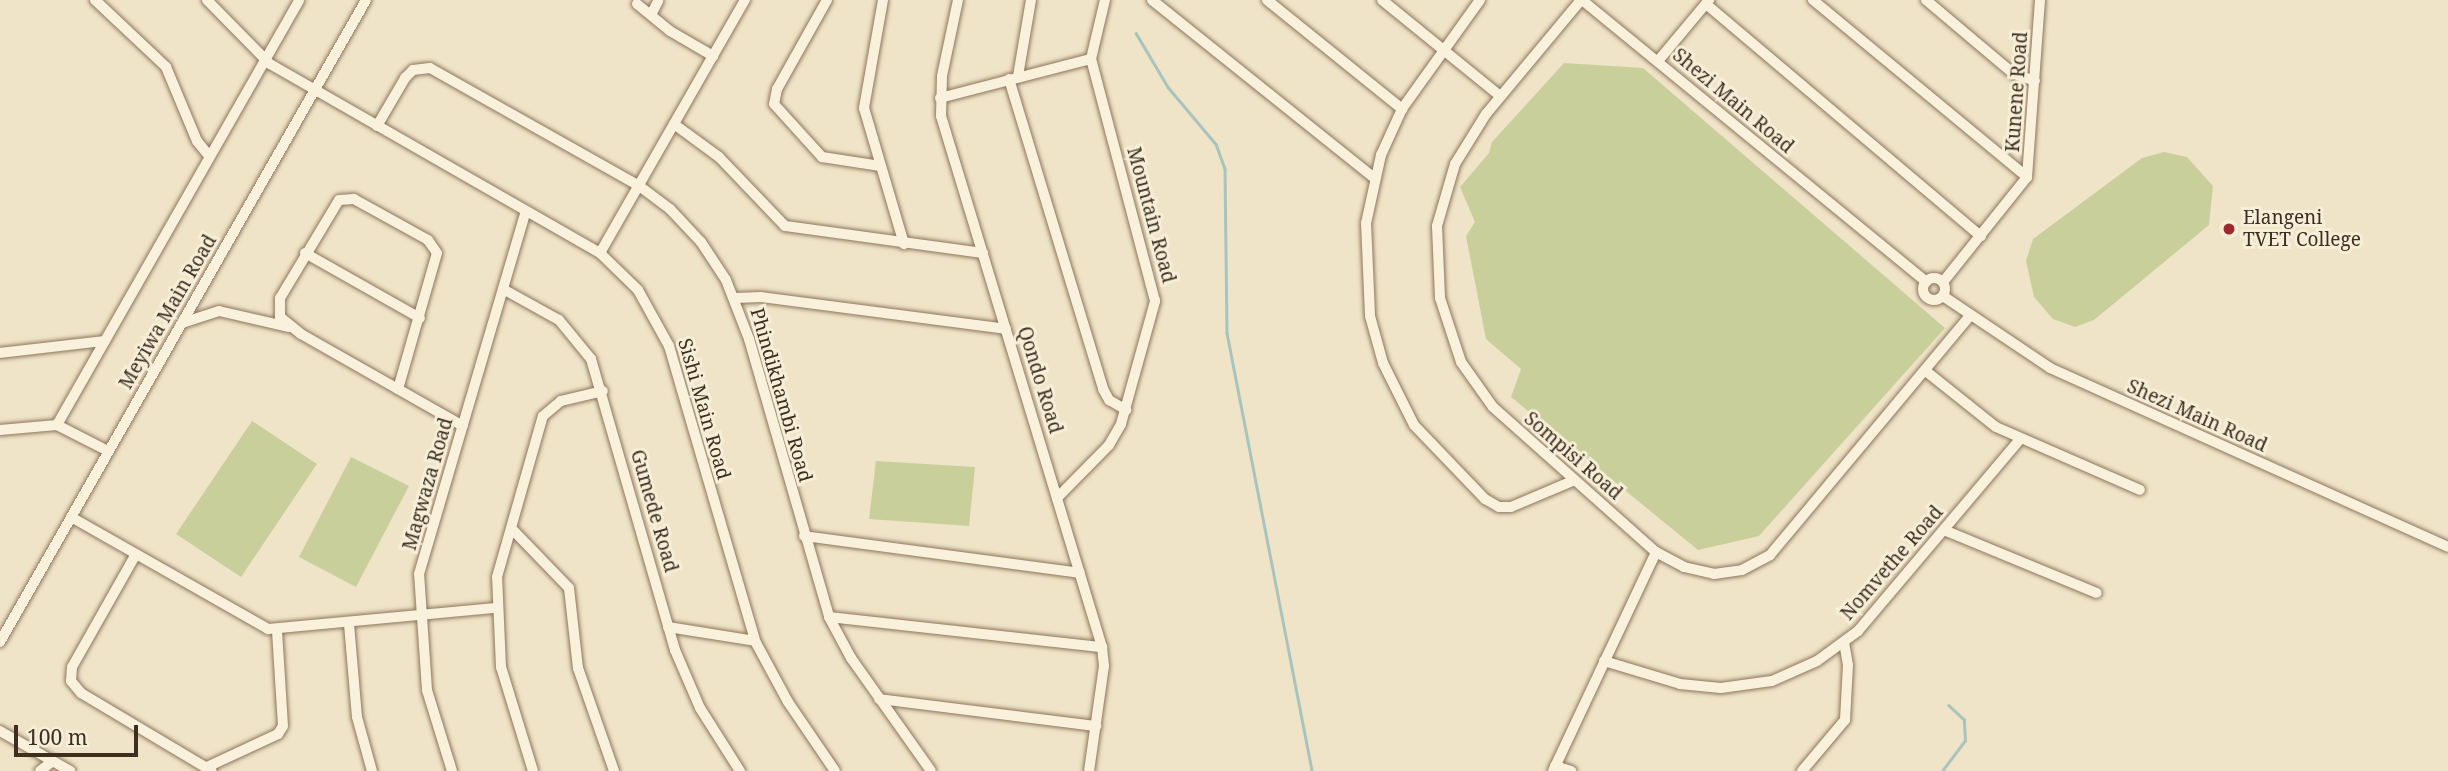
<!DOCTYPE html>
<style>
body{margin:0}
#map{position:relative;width:2448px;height:771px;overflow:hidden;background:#f0e4c8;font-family:"Noto Serif",serif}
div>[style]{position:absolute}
.green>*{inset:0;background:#c9cf9b}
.stream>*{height:2.5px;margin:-1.25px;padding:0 1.25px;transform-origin:1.25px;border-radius:1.25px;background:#a9c4bc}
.roads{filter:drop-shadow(0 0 2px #8d765c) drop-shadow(0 0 2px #8d765c)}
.minor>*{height:10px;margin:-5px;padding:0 5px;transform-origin:5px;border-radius:5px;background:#faf1dc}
.minor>.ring{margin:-5px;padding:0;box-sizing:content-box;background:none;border:10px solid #faf1dc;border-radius:50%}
.dots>*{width:19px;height:19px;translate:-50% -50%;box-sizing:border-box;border:4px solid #f7eed8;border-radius:50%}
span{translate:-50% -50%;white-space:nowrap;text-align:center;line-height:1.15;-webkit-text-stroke:6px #f7eed8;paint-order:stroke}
.street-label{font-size:19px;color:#3d2e20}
.poi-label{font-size:19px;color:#3d2e20}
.left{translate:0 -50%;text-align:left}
.scale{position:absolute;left:14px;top:725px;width:124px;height:32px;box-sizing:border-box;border:4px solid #3d2e20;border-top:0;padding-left:9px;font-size:21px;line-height:24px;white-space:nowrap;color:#3d2e20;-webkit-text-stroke:5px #f7eed8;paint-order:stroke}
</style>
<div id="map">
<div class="green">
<i style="clip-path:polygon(1564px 63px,1643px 68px,1945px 328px,1759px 536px,1698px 550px,1511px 397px,1521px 369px,1486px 339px,1466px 236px,1475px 222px,1460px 187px,1489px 153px,1492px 142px)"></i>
<i style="clip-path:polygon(2164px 152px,2187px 157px,2213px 186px,2209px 225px,2094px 320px,2075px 327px,2053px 319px,2034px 297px,2026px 261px,2033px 239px,2142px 158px)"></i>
<i style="clip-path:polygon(252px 421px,317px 464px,241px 577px,176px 534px)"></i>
<i style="clip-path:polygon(351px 457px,409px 486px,356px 587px,299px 557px)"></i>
<i style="clip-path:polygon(876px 461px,975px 467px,969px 526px,869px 519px)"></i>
</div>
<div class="stream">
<i style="left:1136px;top:33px;width:63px;rotate:59.3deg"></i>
<i style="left:1168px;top:87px;width:75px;rotate:49.9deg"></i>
<i style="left:1216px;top:144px;width:27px;rotate:70deg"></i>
<i style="left:1225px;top:169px;width:164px;rotate:89.3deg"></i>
<i style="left:1227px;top:333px;width:446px;rotate:79deg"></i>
<i style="left:1942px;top:771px;width:38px;rotate:-53deg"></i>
<i style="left:1965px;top:741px;width:21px;rotate:-93deg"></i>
<i style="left:1964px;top:720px;width:21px;rotate:-137deg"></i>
</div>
<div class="roads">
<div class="minor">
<i style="left:95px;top:0;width:98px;rotate:43.3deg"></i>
<i style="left:166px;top:67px;width:80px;rotate:67.3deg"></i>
<i style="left:197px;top:141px;width:19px;rotate:51deg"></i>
<i style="left:207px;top:0;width:90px;rotate:45.5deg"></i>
<i style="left:270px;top:64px;width:380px;rotate:29.8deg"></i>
<i style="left:600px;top:253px;width:53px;rotate:44.2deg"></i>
<i style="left:638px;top:290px;width:64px;rotate:61deg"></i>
<i style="left:669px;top:346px;width:307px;rotate:73.7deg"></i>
<i style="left:755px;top:641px;width:69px;rotate:61.6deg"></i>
<i style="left:788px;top:702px;width:83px;rotate:55.7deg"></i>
<i style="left:827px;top:0;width:102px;rotate:119.3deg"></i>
<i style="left:777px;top:89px;width:15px;rotate:101deg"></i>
<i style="left:774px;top:104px;width:72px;rotate:47.8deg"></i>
<i style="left:822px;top:157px;width:59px;rotate:8.8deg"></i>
<i style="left:883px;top:0;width:110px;rotate:100deg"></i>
<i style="left:864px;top:108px;width:142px;rotate:73.6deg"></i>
<i style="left:958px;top:0;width:78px;rotate:101.9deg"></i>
<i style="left:942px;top:76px;width:40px;rotate:91.4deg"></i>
<i style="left:941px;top:116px;width:555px;rotate:73.13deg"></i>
<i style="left:1102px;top:647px;width:19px;rotate:84deg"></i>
<i style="left:1104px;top:666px;width:106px;rotate:98.1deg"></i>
<i style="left:1152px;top:0;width:285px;rotate:38.7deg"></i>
<i style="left:1267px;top:0;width:174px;rotate:38.9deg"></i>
<i style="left:1382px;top:0;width:152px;rotate:39.1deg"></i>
<i style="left:1480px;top:0;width:134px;rotate:125.6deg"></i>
<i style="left:1402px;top:109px;width:51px;rotate:114.5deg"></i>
<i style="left:1381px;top:155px;width:70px;rotate:102.4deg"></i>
<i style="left:1366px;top:223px;width:93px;rotate:87.5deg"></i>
<i style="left:1370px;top:316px;width:49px;rotate:74.5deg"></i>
<i style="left:1383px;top:363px;width:69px;rotate:63.4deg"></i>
<i style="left:1414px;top:425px;width:103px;rotate:46.2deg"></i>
<i style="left:1485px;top:499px;width:16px;rotate:30deg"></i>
<i style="left:1499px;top:507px;width:12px"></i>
<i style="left:1511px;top:507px;width:69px;rotate:-22.9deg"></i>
<i style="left:1581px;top:0;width:148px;rotate:129.8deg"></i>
<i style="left:1486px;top:114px;width:59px;rotate:121.8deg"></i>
<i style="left:1455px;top:164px;width:65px;rotate:106.2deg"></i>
<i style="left:1437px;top:226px;width:72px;rotate:87.6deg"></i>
<i style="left:1440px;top:298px;width:67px;rotate:71.8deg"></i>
<i style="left:1461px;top:362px;width:55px;rotate:54.6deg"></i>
<i style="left:1493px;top:407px;width:218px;rotate:41.7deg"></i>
<i style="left:1656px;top:552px;width:32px;rotate:28deg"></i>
<i style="left:1684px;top:567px;width:31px;rotate:13deg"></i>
<i style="left:1714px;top:574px;width:28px;rotate:-8deg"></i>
<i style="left:1742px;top:570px;width:32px;rotate:-28deg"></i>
<i style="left:1770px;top:555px;width:312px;rotate:-50.1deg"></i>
<i style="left:1582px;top:0;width:445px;rotate:39.3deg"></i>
<i style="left:1813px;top:0;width:278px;rotate:39.6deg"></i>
<i style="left:1926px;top:0;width:115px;rotate:40.1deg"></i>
<i style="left:2014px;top:74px;width:22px;rotate:18deg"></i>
<i style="left:637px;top:4px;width:43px;rotate:39.3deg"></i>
<i style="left:670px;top:31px;width:50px;rotate:30.2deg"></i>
<i style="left:1706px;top:4px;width:360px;rotate:40.2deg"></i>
<i style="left:651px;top:15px;width:16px;rotate:-63deg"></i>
<i style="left:1658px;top:61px;width:80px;rotate:-50.1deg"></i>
<i style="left:1018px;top:76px;width:77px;rotate:-80.3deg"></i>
<i style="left:1009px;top:79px;width:324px;rotate:73.1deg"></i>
<i style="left:1103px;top:389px;width:13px;rotate:61deg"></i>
<i style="left:1109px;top:400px;width:20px;rotate:30deg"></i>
<i style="left:940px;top:98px;width:156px;rotate:-14.5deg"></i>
<i style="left:674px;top:124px;width:56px;rotate:36.3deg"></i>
<i style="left:719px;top:157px;width:95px;rotate:46.3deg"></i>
<i style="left:785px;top:226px;width:200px;rotate:7.8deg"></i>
<i style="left:377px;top:126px;width:56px;rotate:-59.7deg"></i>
<i style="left:405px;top:78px;width:11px;rotate:-45deg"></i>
<i style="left:413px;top:70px;width:17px;rotate:-7deg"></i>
<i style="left:430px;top:68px;width:239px;rotate:29.4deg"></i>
<i style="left:638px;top:185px;width:40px;rotate:37deg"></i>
<i style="left:670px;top:209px;width:45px;rotate:46.8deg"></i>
<i style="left:701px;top:242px;width:45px;rotate:56.7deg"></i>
<i style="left:726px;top:280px;width:63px;rotate:68.7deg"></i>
<i style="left:749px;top:339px;width:289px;rotate:73.9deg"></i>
<i style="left:829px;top:617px;width:47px;rotate:61.8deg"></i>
<i style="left:851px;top:658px;width:138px;rotate:54.7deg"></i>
<i style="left:305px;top:253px;width:132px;rotate:29.5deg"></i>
<i style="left:600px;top:253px;width:292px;rotate:-60.2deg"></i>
<i class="ring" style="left:1923px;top:278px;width:12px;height:12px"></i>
<i style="left:1943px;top:282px;width:134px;rotate:-51.3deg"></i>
<i style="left:2027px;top:177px;width:177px;rotate:-85.8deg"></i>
<i style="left:503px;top:289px;width:64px;rotate:29deg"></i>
<i style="left:559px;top:320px;width:50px;rotate:50.6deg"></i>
<i style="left:591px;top:359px;width:303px;rotate:73.9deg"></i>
<i style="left:675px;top:650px;width:63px;rotate:66.7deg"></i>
<i style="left:700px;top:708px;width:75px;rotate:57.6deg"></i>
<i style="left:1943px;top:296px;width:129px;rotate:33.9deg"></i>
<i style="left:2050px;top:368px;width:436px;rotate:24.2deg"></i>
<i style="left:734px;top:298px;width:27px;rotate:-2deg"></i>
<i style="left:761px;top:297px;width:247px;rotate:7.4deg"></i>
<i style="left:182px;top:323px;width:39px;rotate:-18deg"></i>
<i style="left:219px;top:311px;width:72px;rotate:12.9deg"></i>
<i style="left:0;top:353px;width:105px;rotate:-6.6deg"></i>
<i style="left:1927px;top:372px;width:88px;rotate:38.6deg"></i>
<i style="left:1996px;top:427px;width:157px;rotate:23.6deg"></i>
<i style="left:398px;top:389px;width:141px;rotate:-74deg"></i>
<i style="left:437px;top:253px;width:16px;rotate:-125deg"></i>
<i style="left:428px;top:240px;width:85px;rotate:-151deg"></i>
<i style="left:354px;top:199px;width:15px;rotate:176deg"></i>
<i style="left:339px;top:200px;width:114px;rotate:121deg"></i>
<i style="left:280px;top:298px;width:19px;rotate:90deg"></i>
<i style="left:280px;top:317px;width:27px;rotate:39deg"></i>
<i style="left:301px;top:334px;width:186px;rotate:29.6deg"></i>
<i style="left:57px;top:425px;width:489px;rotate:-60.3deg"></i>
<i style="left:0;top:430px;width:57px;rotate:-5deg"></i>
<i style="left:57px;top:425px;width:57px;rotate:27deg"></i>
<i style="left:1057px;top:498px;width:74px;rotate:-45.5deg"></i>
<i style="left:1109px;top:445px;width:24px;rotate:-60deg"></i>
<i style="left:1121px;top:424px;width:128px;rotate:-74.5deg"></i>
<i style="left:1155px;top:301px;width:250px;rotate:-104.8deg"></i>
<i style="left:1091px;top:59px;width:61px;rotate:-76.7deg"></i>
<i style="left:71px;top:517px;width:227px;rotate:29.6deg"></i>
<i style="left:268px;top:629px;width:229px;rotate:-5.3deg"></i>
<i style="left:512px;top:529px;width:82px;rotate:46deg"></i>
<i style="left:569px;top:588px;width:81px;rotate:83.6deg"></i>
<i style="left:578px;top:668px;width:109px;rotate:70.7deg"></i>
<i style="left:1944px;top:530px;width:165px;rotate:22.4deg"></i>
<i style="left:804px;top:536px;width:278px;rotate:7.6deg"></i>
<i style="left:136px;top:554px;width:130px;rotate:119.5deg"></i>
<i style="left:72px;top:667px;width:14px;rotate:94deg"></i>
<i style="left:71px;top:681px;width:16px;rotate:50deg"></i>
<i style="left:81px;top:693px;width:152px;rotate:30.8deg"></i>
<i style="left:829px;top:617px;width:275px;rotate:6.3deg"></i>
<i style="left:349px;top:624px;width:93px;rotate:85.1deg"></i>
<i style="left:357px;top:717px;width:56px;rotate:74.5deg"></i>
<i style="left:668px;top:627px;width:88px;rotate:9.1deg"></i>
<i style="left:0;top:642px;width:739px;rotate:-60.31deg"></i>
<i style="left:1604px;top:661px;width:79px;rotate:16.8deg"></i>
<i style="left:1680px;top:684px;width:41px;rotate:5.6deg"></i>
<i style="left:1721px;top:688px;width:51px;rotate:-7.8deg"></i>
<i style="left:1772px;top:681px;width:49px;rotate:-24deg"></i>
<i style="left:1817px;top:661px;width:51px;rotate:-36.2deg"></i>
<i style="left:1858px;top:631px;width:251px;rotate:-49.8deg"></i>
<i style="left:879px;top:699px;width:219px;rotate:7.1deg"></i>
<i style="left:0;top:731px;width:81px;rotate:29.7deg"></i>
<i style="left:1555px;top:766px;width:17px;rotate:17deg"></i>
<i style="left:207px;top:767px;width:78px;rotate:-24.9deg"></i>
<i style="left:278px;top:734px;width:9px;rotate:-58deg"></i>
<i style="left:283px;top:726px;width:96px;rotate:-93.6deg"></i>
<i style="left:40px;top:771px;width:16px;rotate:-38deg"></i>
<i style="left:452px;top:771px;width:85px;rotate:-107.2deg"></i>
<i style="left:427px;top:690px;width:116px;rotate:-93.9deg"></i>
<i style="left:419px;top:574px;width:378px;rotate:-73.6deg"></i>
<i style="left:533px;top:771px;width:109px;rotate:-107.1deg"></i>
<i style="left:501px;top:667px;width:90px;rotate:-92.5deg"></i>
<i style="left:497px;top:577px;width:167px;rotate:-74.1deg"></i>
<i style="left:543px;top:416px;width:23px;rotate:-40deg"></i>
<i style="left:561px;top:401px;width:43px;rotate:-13.4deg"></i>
<i style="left:1553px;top:771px;width:242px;rotate:-64.8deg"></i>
<i style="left:1802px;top:771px;width:67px;rotate:-49.9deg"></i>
<i style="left:1845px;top:720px;width:55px;rotate:-86.9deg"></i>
<i style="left:1848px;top:665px;width:23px;rotate:-100deg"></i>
</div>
</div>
<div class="dots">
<i style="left:2229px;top:229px;background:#9e2a2b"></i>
</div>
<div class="street-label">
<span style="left:2017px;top:92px;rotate:-86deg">Kunene Road</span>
<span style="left:1733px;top:101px;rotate:40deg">Shezi Main Road</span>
<span style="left:1151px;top:215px;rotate:75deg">Mountain Road</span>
<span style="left:168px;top:312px;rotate:-60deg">Meyiwa Main Road</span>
<span style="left:1040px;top:380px;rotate:73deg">Qondo Road</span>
<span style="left:781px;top:395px;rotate:74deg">Phindikhambi Road</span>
<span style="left:704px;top:409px;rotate:74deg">Sishi Main Road</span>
<span style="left:2197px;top:416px;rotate:24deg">Shezi Main Road</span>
<span style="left:1573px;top:456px;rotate:41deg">Sompisi Road</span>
<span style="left:428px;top:484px;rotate:-74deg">Magwaza Road</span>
<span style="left:654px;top:511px;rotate:74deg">Gumede Road</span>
<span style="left:1892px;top:563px;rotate:-49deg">Nomvethe Road</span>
</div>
<div class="poi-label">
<span class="left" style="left:2243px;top:229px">Elangeni<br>TVET College</span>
</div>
<div class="scale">100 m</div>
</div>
